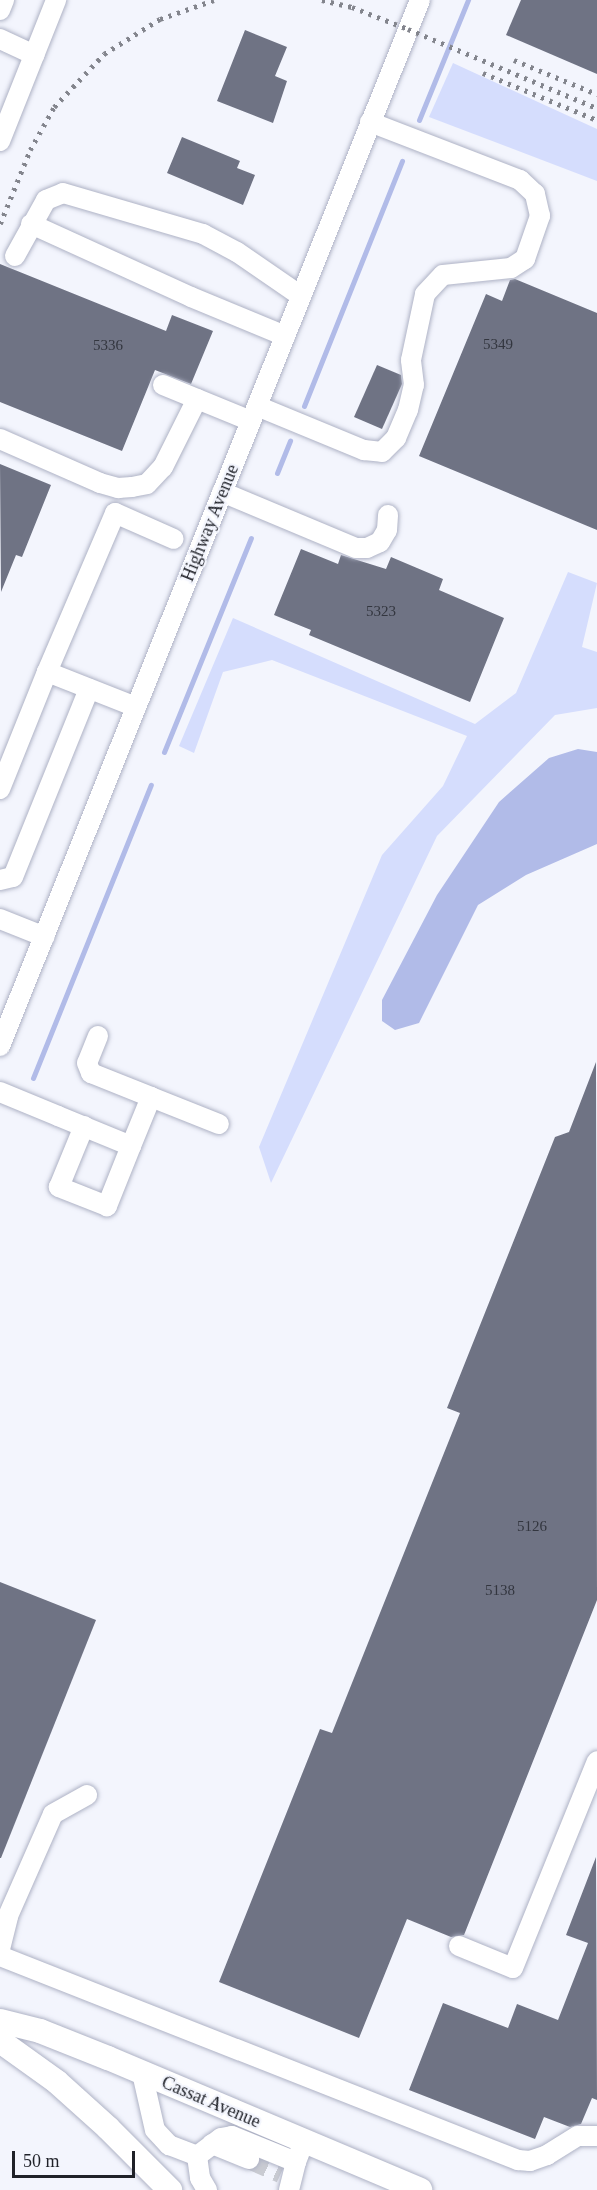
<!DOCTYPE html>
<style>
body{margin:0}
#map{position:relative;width:597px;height:2190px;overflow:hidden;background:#f3f5fd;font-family:"Times New Roman",serif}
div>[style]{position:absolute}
.green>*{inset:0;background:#d5ddfd}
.water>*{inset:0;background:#b1bbe8}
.stream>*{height:5px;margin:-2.5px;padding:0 2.5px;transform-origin:2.5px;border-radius:2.5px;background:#b1bbe8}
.building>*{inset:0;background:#6f7384}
.minor-tunnel>*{height:20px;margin-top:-10px;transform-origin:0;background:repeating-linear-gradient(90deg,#c9cbd2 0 20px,transparent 0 30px)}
.roads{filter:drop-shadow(0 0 2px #aeb2c5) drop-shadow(0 0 2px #aeb2c5)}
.minor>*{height:20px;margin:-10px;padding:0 10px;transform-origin:10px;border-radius:10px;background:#fff}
.major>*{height:24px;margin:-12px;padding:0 12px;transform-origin:12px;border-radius:12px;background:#fff}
.rail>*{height:4.5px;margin-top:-2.25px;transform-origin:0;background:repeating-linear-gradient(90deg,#83858d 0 3px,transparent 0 9px)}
span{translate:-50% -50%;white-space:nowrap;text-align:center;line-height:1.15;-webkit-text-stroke:4.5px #f3f5fd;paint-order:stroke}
.number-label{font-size:15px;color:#33363f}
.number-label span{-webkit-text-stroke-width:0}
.street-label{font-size:18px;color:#1f2128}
.scale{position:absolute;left:12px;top:2151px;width:123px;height:27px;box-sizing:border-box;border:3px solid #1f2128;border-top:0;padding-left:8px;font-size:18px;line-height:21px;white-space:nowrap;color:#1f2128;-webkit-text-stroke:4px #f3f5fd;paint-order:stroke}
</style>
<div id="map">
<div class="green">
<i style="clip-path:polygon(453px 63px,597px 129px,597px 181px,429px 117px)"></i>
<i style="clip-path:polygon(568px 572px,597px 583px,582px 647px,597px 652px,597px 708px,555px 715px,437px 836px,271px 1183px,259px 1147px,382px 855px,443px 786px,467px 736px,272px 660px,223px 672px,194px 753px,179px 746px,233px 618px,475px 724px,516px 693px)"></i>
</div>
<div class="water">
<i style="clip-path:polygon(578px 749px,597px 752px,597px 844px,526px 875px,478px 905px,419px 1023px,395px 1030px,382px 1021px,382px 1000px,437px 895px,499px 802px,549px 758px)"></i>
</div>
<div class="stream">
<i style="left:419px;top:120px;width:130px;rotate:-67.8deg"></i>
<i style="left:304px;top:406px;width:264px;rotate:-68.2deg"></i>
<i style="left:277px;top:473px;width:35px;rotate:-68deg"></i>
<i style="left:164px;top:752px;width:231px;rotate:-67.9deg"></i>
<i style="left:33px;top:1078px;width:316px;rotate:-68.1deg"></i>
</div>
<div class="building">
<i style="clip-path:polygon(521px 0,597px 0,597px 74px,506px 35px)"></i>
<i style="clip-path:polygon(245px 30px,287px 47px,275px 76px,287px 81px,273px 123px,217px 101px)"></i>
<i style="clip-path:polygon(182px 137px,240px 161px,237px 168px,255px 175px,243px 205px,167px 173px)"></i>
<i style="clip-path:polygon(0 264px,166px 331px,172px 315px,213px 331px,191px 384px,155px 370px,122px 451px,0 402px)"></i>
<i style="clip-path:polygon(515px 279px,597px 313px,597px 530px,419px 456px,486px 294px,502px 301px,510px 280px)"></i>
<i style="clip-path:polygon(377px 365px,401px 375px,402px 384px,382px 429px,354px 417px)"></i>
<i style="clip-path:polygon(0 464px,51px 485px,22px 557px,16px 555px,1px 592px)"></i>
<i style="clip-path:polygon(301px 549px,338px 564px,341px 555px,386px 569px,391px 557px,443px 579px,439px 590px,504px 618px,470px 702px,309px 635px,311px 630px,274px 615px)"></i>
<i style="clip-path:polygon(596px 1062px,597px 1600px,464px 1935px,451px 1937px,407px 1919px,359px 2038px,219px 1982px,320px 1729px,332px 1733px,460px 1413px,447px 1408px,555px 1137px,569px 1132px)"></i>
<i style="clip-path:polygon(0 1582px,96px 1620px,1px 1858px,0 1858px)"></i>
<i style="clip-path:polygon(596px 1857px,597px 2100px,592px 2098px,581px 2124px,570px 2127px,544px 2117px,535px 2139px,409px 2090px,443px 2003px,508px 2028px,517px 2004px,558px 2020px,588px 1943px,566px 1935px)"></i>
</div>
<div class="minor-tunnel">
<i style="left:249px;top:2159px;width:35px;rotate:24deg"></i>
</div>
<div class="roads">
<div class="minor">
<i style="left:0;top:10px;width:11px;rotate:-68deg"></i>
<i style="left:0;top:39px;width:38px;rotate:25deg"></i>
<i style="left:0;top:141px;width:152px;rotate:-68.3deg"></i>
<i style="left:31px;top:224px;width:176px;rotate:24.5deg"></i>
<i style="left:191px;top:297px;width:102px;rotate:22.5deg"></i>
<i style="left:15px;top:256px;width:64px;rotate:-61deg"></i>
<i style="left:46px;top:200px;width:18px;rotate:-22deg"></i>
<i style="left:63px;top:193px;width:146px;rotate:16.3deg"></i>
<i style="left:203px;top:234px;width:38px;rotate:28deg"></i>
<i style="left:237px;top:252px;width:78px;rotate:34.5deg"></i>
<i style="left:163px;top:385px;width:95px;rotate:22.2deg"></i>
<i style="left:257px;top:406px;width:116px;rotate:22.4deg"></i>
<i style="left:364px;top:450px;width:18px;rotate:6deg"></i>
<i style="left:382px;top:452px;width:20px;rotate:-45deg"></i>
<i style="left:396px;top:438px;width:30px;rotate:-67deg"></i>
<i style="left:408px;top:410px;width:26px;rotate:-77deg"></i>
<i style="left:414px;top:385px;width:25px;rotate:-97deg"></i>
<i style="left:411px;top:360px;width:67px;rotate:-78deg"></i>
<i style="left:425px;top:294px;width:26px;rotate:-47deg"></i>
<i style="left:443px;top:275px;width:68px;rotate:-5.9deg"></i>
<i style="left:511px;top:268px;width:17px;rotate:-33deg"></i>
<i style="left:525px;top:259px;width:46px;rotate:-70.8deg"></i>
<i style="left:540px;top:216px;width:23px;rotate:-103deg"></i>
<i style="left:535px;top:194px;width:21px;rotate:-137deg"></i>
<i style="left:520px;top:180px;width:161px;rotate:-158.9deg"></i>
<i style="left:0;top:439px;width:109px;rotate:23.7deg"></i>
<i style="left:100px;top:483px;width:19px;rotate:16deg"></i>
<i style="left:118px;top:488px;width:14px;rotate:-4deg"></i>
<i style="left:132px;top:487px;width:15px;rotate:-11deg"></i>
<i style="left:147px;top:484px;width:23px;rotate:-47deg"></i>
<i style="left:163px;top:467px;width:76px;rotate:-63.4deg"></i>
<i style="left:222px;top:492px;width:145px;rotate:22.7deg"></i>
<i style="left:356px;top:548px;width:11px"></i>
<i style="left:367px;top:548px;width:14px;rotate:-25deg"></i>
<i style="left:380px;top:542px;width:14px;rotate:-60deg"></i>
<i style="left:387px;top:530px;width:15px;rotate:-86deg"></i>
<i style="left:136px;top:707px;width:96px;rotate:-158.5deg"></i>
<i style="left:47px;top:672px;width:173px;rotate:-66.8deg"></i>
<i style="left:115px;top:513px;width:64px;rotate:23.8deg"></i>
<i style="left:0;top:789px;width:126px;rotate:-68.1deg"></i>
<i style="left:0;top:880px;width:13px;rotate:-13deg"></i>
<i style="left:13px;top:877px;width:203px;rotate:-68deg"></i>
<i style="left:0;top:919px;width:48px;rotate:21.8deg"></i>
<i style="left:98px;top:1036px;width:29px;rotate:112deg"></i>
<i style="left:87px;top:1063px;width:11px;rotate:68deg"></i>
<i style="left:91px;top:1073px;width:65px;rotate:21.8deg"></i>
<i style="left:0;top:1046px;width:1127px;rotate:-68.12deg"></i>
<i style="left:0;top:1092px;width:63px;rotate:22.5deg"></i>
<i style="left:58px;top:1116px;width:79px;rotate:22.3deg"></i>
<i style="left:131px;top:1146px;width:65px;rotate:111.8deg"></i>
<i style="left:107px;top:1206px;width:52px;rotate:-158.4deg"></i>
<i style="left:59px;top:1187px;width:66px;rotate:-67.7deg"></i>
<i style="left:131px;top:1146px;width:53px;rotate:-67.8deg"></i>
<i style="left:151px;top:1097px;width:73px;rotate:21.7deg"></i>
<i style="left:459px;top:1946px;width:58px;rotate:22.2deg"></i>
<i style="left:513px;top:1968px;width:223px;rotate:-67.9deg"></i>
<i style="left:0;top:1949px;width:34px;rotate:-76deg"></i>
<i style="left:8px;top:1916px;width:111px;rotate:-66.2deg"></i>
<i style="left:53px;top:1814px;width:39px;rotate:-29deg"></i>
<i style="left:0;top:1956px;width:557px;rotate:21.5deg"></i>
<i style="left:518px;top:2160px;width:12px;rotate:5deg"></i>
<i style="left:530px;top:2161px;width:18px;rotate:-19deg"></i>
<i style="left:547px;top:2155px;width:36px;rotate:-32deg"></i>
<i style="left:578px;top:2136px;width:19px"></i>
<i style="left:142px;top:2073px;width:58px;rotate:77.2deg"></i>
<i style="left:155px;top:2130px;width:21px;rotate:47deg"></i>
<i style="left:169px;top:2145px;width:30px;rotate:21deg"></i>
<i style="left:197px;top:2156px;width:22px;rotate:82deg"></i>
<i style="left:200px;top:2178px;width:14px;rotate:60deg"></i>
<i style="left:212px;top:2144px;width:40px;rotate:22deg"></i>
<i style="left:197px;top:2156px;width:30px;rotate:-37deg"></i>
<i style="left:221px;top:2138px;width:11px;rotate:-10deg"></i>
<i style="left:232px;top:2136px;width:69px;rotate:22.1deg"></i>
<i style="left:296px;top:2162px;width:22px;rotate:-69deg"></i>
<i style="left:289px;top:2190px;width:29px;rotate:-76deg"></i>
</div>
<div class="major">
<i style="left:0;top:2021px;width:41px;rotate:14deg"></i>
<i style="left:40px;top:2031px;width:73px;rotate:21.7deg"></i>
<i style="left:108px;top:2058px;width:339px;rotate:22.9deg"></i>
<i style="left:0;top:2041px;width:70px;rotate:35.7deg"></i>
<i style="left:57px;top:2082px;width:69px;rotate:42deg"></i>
<i style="left:108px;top:2128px;width:88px;rotate:45deg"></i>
</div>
</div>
<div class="rail">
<i style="left:322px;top:0;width:31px;rotate:13deg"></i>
<i style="left:352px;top:7px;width:60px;rotate:21.4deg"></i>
<i style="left:408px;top:29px;width:205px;rotate:22.7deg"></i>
<i style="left:514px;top:60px;width:90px;rotate:22.3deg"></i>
<i style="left:483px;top:73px;width:123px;rotate:22.4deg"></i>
<i style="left:0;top:224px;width:80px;rotate:-67.9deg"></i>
<i style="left:30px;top:150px;width:49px;rotate:-60.8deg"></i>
<i style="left:54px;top:107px;width:73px;rotate:-46.7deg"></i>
<i style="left:104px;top:54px;width:66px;rotate:-32deg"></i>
<i style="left:160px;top:19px;width:57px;rotate:-19.4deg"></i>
</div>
<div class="number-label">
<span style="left:498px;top:345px">5349</span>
<span style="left:108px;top:346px">5336</span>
<span style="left:381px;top:612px">5323</span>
<span style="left:532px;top:1527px">5126</span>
<span style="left:500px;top:1591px">5138</span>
</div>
<div class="street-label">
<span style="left:210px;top:523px;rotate:-68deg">Highway Avenue</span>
<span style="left:211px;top:2102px;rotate:23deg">Cassat Avenue</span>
</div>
<div class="scale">50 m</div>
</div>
